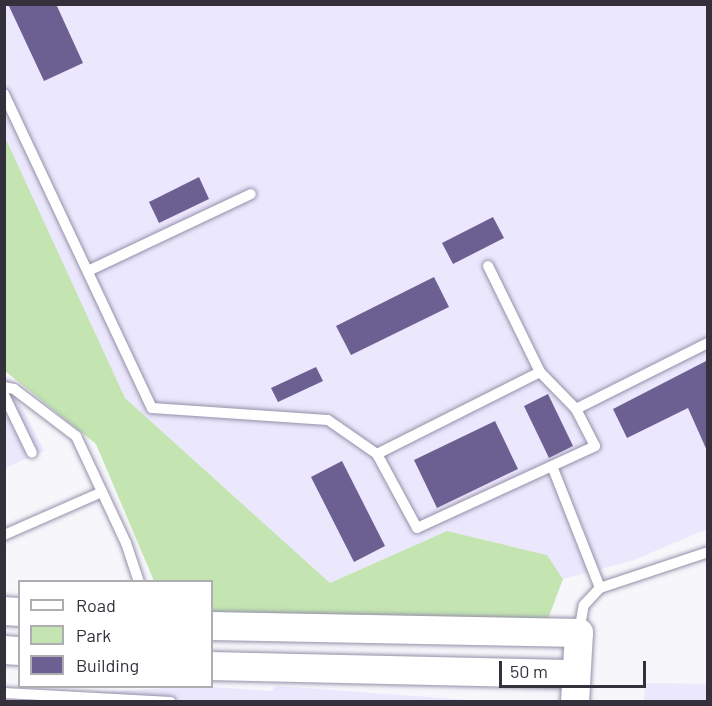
<!DOCTYPE html>
<style>
body{margin:0}
#map{position:relative;width:712px;height:706px;overflow:hidden;background:#f7f6fb;font-family:Barlow,sans-serif}
div>[style]{position:absolute}
.built>*{inset:0;background:#ebe7fc}
.green>*{inset:0;background:#c4e5b2}
.building>*{inset:0;background:#6c5f92}
.roads{filter:drop-shadow(0 0 2px #9590a9) drop-shadow(0 0 2px #9590a9)}
.service>*{height:10px;margin:-5px;padding:0 5px;transform-origin:5px;border-radius:5px;background:#fff}
.secondary>*{height:28px;margin:-14px;padding:0 14px;transform-origin:14px;border-radius:14px;background:#fff}
span{translate:-50% -50%;white-space:nowrap;text-align:center;line-height:1.15;-webkit-text-stroke:6px #fff;paint-order:stroke}
.frame{position:absolute;inset:0;border:6px solid #34313c;pointer-events:none}
.legend{position:absolute;left:18px;top:580px;width:195px;height:108px;box-sizing:border-box;background:#fff;border:2px solid #aeadb1;margin:0;padding:8px 10px;list-style:none;font-size:18px;color:#34313c}
.legend li{display:flex;align-items:center;gap:12px;height:30px}
.legend b{width:30px;border:2px solid #aeadb1}
.scale{position:absolute;left:499px;top:661px;width:147px;height:27px;box-sizing:border-box;border:3px solid #34313c;border-top:0;padding-left:8px;font-size:18px;line-height:21px;white-space:nowrap;color:#34313c;-webkit-text-stroke:4px #fff;paint-order:stroke}
</style>
<div id="map">
<div class="built">
<i style="clip-path:polygon(4px 5px,707px 5px,707px 529px,634px 560px,563px 579px,547px 555px,447px 531px,330px 583px,125px 398px,5px 140px)"></i>
<i style="clip-path:polygon(4px 371px,44px 451px,5px 468px,4px 468px)"></i>
<i style="clip-path:polygon(645px 683px,707px 684px,707px 701px,644px 701px)"></i>
<i style="clip-path:polygon(195px 686px,271px 691px,277px 686px,482px 701px,5px 702px,5px 691px,90px 693px)"></i>
</div>
<div class="green">
<i style="clip-path:polygon(4px 135px,125px 398px,330px 583px,447px 531px,547px 555px,563px 579px,548px 619px,212px 614px,212px 582px,154px 581px,96px 444px,5px 371px)"></i>
</div>
<div class="building">
<i style="clip-path:polygon(8px 4px,56px 4px,83px 63px,44px 81px)"></i>
<i style="clip-path:polygon(199px 177px,209px 199px,159px 223px,149px 202px)"></i>
<i style="clip-path:polygon(493px 217px,504px 238px,453px 264px,442px 243px)"></i>
<i style="clip-path:polygon(434px 277px,449px 307px,351px 355px,336px 326px)"></i>
<i style="clip-path:polygon(708px 360px,708px 453px,688px 408px,627px 438px,613px 409px)"></i>
<i style="clip-path:polygon(316px 367px,323px 381px,278px 402px,271px 388px)"></i>
<i style="clip-path:polygon(548px 394px,573px 446px,549px 458px,524px 406px)"></i>
<i style="clip-path:polygon(495px 421px,518px 469px,437px 508px,414px 460px)"></i>
<i style="clip-path:polygon(342px 461px,385px 546px,354px 562px,311px 477px)"></i>
</div>
<div class="roads">
<div class="service">
<i style="left:4px;top:94px;width:347px;rotate:64.8deg"></i>
<i style="left:152px;top:408px;width:176px;rotate:3.9deg"></i>
<i style="left:328px;top:420px;width:60px;rotate:34.8deg"></i>
<i style="left:377px;top:454px;width:84px;rotate:61.6deg"></i>
<i style="left:417px;top:528px;width:196px;rotate:-24.7deg"></i>
<i style="left:595px;top:446px;width:42px;rotate:-117.2deg"></i>
<i style="left:576px;top:409px;width:52px;rotate:-134.2deg"></i>
<i style="left:540px;top:372px;width:118px;rotate:-116.1deg"></i>
<i style="left:88px;top:271px;width:180px;rotate:-25.3deg"></i>
<i style="left:4px;top:387px;width:10px;rotate:11deg"></i>
<i style="left:14px;top:389px;width:78px;rotate:37.2deg"></i>
<i style="left:76px;top:436px;width:118px;rotate:65deg"></i>
<i style="left:126px;top:543px;width:41px;rotate:71.6deg"></i>
<i style="left:4px;top:395px;width:64px;rotate:64.2deg"></i>
<i style="left:576px;top:409px;width:148px;rotate:-26.6deg"></i>
<i style="left:377px;top:454px;width:182px;rotate:-26.7deg"></i>
<i style="left:552px;top:466px;width:131px;rotate:68.5deg"></i>
<i style="left:4px;top:535px;width:107px;rotate:-23.7deg"></i>
<i style="left:579px;top:632px;width:27px;rotate:-80deg"></i>
<i style="left:584px;top:605px;width:23px;rotate:-47deg"></i>
<i style="left:600px;top:588px;width:114px;rotate:-18.4deg"></i>
<i style="left:4px;top:693px;width:167px;rotate:3.1deg"></i>
</div>
<div class="secondary">
<i style="left:4px;top:611px;width:16px;rotate:4deg"></i>
<i style="left:212px;top:626px;width:367px;rotate:1.1deg"></i>
<i style="left:579px;top:633px;width:69px;rotate:93.3deg"></i>
<i style="left:4px;top:650px;width:16px;rotate:4deg"></i>
<i style="left:212px;top:666px;width:364px;rotate:1.3deg"></i>
</div>
</div>
<div class="frame"></div>
<ul class="legend">
<li><b style="height:8px;background:#fff"></b>Road</li>
<li><b style="height:16px;background:#c4e5b2"></b>Park</li>
<li><b style="height:16px;background:#6c5f92"></b>Building</li>
</ul>
<div class="scale">50 m</div>
</div>
